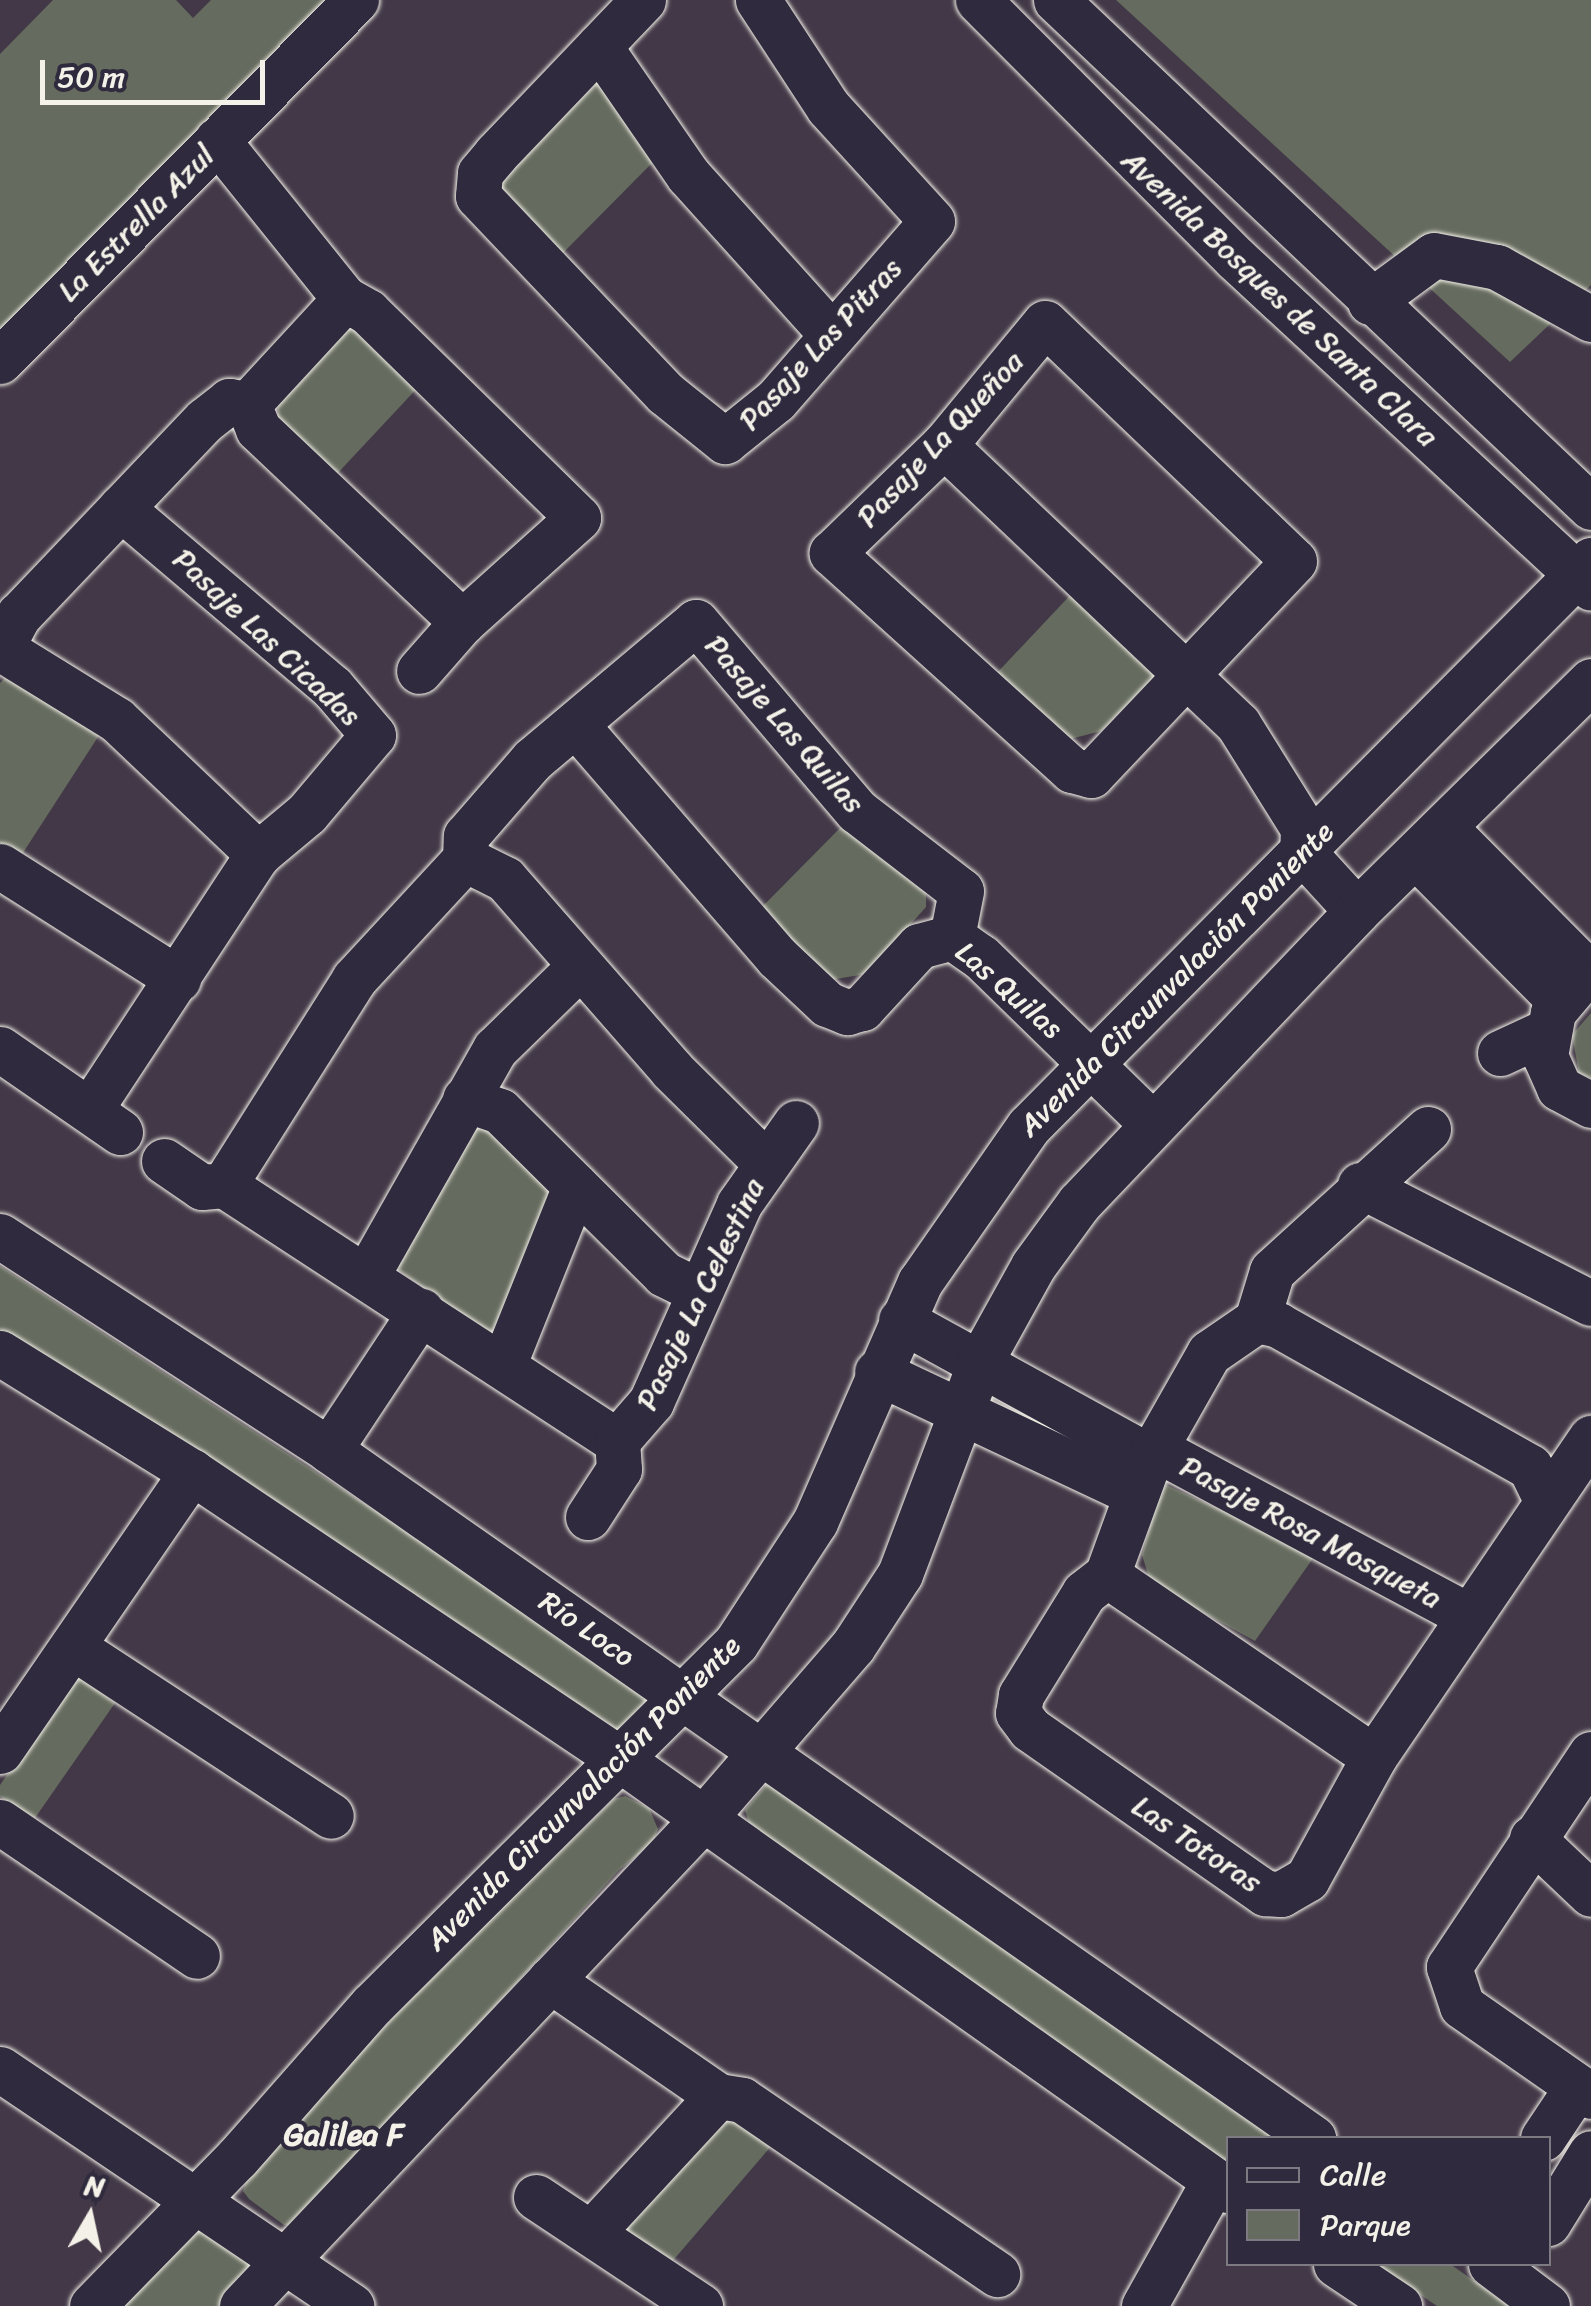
<!DOCTYPE html>
<meta charset="utf-8">
<style>
body{margin:0}
#map{position:relative;width:1591px;height:2306px;overflow:hidden;background:#423847;font-family:Sriracha,sans-serif}
div>[style]{position:absolute}
.green>*{inset:0;background:#656b5e}
.roads{filter:drop-shadow(0 0 2px #f4f1e8) drop-shadow(0 0 2px #f4f1e8)}
.minor>*{height:45px;margin:-22.5px;padding:0 22.5px;transform-origin:22.5px;border-radius:22.5px;background:#2f2a3d}
span{translate:-50% -50%;white-space:nowrap;text-align:center;line-height:1.15;-webkit-text-stroke:8px #2f2a3d;paint-order:stroke}
.street-label{font-size:30px;color:#f4f1e8}
.neighbourhood-label{font-size:32px;color:#f4f1e8;font-weight:700}
.legend{position:absolute;left:1226px;top:2136px;width:325px;height:130px;box-sizing:border-box;background:#2f2a3d;border:2px solid #7e7a81;margin:0;padding:12px 18px;list-style:none;font-size:30px;color:#f4f1e8}
.legend li{display:flex;align-items:center;gap:20px;height:50px}
.legend b{width:50px;border:2px solid #7e7a81}
.north{position:absolute;left:40px;top:2166px;width:100px;height:100px;-webkit-text-stroke:8px #2f2a3d;paint-order:stroke;rotate:9deg;font-size:28px;font-weight:700;line-height:40px;text-align:center;color:#f4f1e8}
.north::after{content:'';display:block;margin:auto;width:35px;height:45px;background:#f4f1e8;clip-path:polygon(50% 0,100% 100%,50% 72%,0 100%)}
.scale{position:absolute;left:40px;top:60px;width:225px;height:45px;box-sizing:border-box;border:5px solid #f4f1e8;border-top:0;padding-left:12px;font-size:30px;line-height:35px;white-space:nowrap;color:#f4f1e8;-webkit-text-stroke:8px #2f2a3d;paint-order:stroke}
</style>
<div id="map">
<div class="green">
<i style="clip-path:polygon(53px 0,176px 0,193px 18px,211px 0,337px 0,0 338px,0 54px)"></i>
<i style="clip-path:polygon(1116px 0,1591px 0,1591px 285px,1510px 362px)"></i>
<i style="clip-path:polygon(602px 78px,657px 158px,558px 258px,493px 185px)"></i>
<i style="clip-path:polygon(365px 325px,422px 383px,335px 476px,278px 430px,278px 391px,344px 329px)"></i>
<i style="clip-path:polygon(1077px 588px,1162px 671px,1101px 731px,1063px 741px,995px 675px)"></i>
<i style="clip-path:polygon(5px 678px,107px 723px,19px 859px,0 847px,0 683px)"></i>
<i style="clip-path:polygon(844px 824px,926px 883px,926px 907px,866px 974px,817px 982px,754px 915px)"></i>
<i style="clip-path:polygon(1591px 1013px,1591px 1078px,1579px 1073px,1572px 1035px)"></i>
<i style="clip-path:polygon(495px 1119px,562px 1186px,498px 1340px,400px 1271px,396px 1257px,465px 1127px)"></i>
<i style="clip-path:polygon(0 1266px,650px 1690px,652px 1700px,620px 1733px,0 1329px)"></i>
<i style="clip-path:polygon(1162px 1483px,1316px 1554px,1255px 1641px,1151px 1584px,1142px 1555px)"></i>
<i style="clip-path:polygon(76px 1675px,115px 1703px,35px 1818px,0 1797px,0 1785px)"></i>
<i style="clip-path:polygon(786px 1781px,1278px 2138px,1228px 2138px,1228px 2163px,752px 1834px,745px 1810px,766px 1785px)"></i>
<i style="clip-path:polygon(625px 1796px,649px 1808px,658px 1829px,652px 1844px,619px 1870px,296px 2225px,284px 2225px,249px 2199px,243px 2191px,252px 2164px,440px 1969px,614px 1799px)"></i>
<i style="clip-path:polygon(726px 2113px,773px 2144px,670px 2264px,615px 2232px)"></i>
<i style="clip-path:polygon(199px 2222px,252px 2266px,218px 2306px,118px 2306px)"></i>
<i style="clip-path:polygon(1375px 2264px,1450px 2264px,1510px 2306px,1437px 2306px)"></i>
</div>
<div class="roads">
<div class="minor">
<i style="left:643px;top:0;width:213px;rotate:133.7deg"></i>
<i style="left:496px;top:154px;width:25px;rotate:130deg"></i>
<i style="left:480px;top:173px;width:23px;rotate:95deg"></i>
<i style="left:478px;top:196px;width:272px;rotate:46.5deg"></i>
<i style="left:665px;top:393px;width:77px;rotate:38.7deg"></i>
<i style="left:725px;top:441px;width:65px;rotate:-38.8deg"></i>
<i style="left:776px;top:400px;width:237px;rotate:-48.9deg"></i>
<i style="left:932px;top:221px;width:154px;rotate:-132.4deg"></i>
<i style="left:828px;top:107px;width:128px;rotate:-123.2deg"></i>
<i style="left:978px;top:0;width:364px;rotate:45.1deg"></i>
<i style="left:1235px;top:258px;width:485px;rotate:42.8deg"></i>
<i style="left:1056px;top:0;width:737px;rotate:43.46deg"></i>
<i style="left:599px;top:46px;width:157px;rotate:55.4deg"></i>
<i style="left:688px;top:175px;width:215px;rotate:48deg"></i>
<i style="left:217px;top:140px;width:204px;rotate:51.2deg"></i>
<i style="left:345px;top:299px;width:26px;rotate:29deg"></i>
<i style="left:368px;top:312px;width:294px;rotate:44.4deg"></i>
<i style="left:578px;top:518px;width:156px;rotate:138.1deg"></i>
<i style="left:462px;top:622px;width:65px;rotate:131.3deg"></i>
<i style="left:1370px;top:302px;width:79px;rotate:-36.3deg"></i>
<i style="left:1434px;top:255px;width:64px;rotate:10.8deg"></i>
<i style="left:1497px;top:267px;width:107px;rotate:29deg"></i>
<i style="left:1045px;top:323px;width:344px;rotate:43.7deg"></i>
<i style="left:1294px;top:561px;width:295px;rotate:133.5deg"></i>
<i style="left:1091px;top:775px;width:20px;rotate:-165deg"></i>
<i style="left:1072px;top:770px;width:324px;rotate:-137.9deg"></i>
<i style="left:832px;top:553px;width:156px;rotate:-44deg"></i>
<i style="left:944px;top:445px;width:158px;rotate:-50.4deg"></i>
<i style="left:0;top:361px;width:507px;rotate:-45.4deg"></i>
<i style="left:248px;top:404px;width:27px;rotate:68deg"></i>
<i style="left:258px;top:429px;width:281px;rotate:43.4deg"></i>
<i style="left:248px;top:404px;width:143px;rotate:-47.3deg"></i>
<i style="left:944px;top:445px;width:405px;rotate:43.5deg"></i>
<i style="left:1238px;top:724px;width:123px;rotate:58deg"></i>
<i style="left:1303px;top:828px;width:23px;rotate:92deg"></i>
<i style="left:1302px;top:851px;width:81px;rotate:47.5deg"></i>
<i style="left:2px;top:649px;width:135px;rotate:31.7deg"></i>
<i style="left:117px;top:720px;width:195px;rotate:43.5deg"></i>
<i style="left:0;top:650px;width:40px;rotate:-62deg"></i>
<i style="left:19px;top:615px;width:269px;rotate:-46.4deg"></i>
<i style="left:205px;top:420px;width:31px;rotate:-38deg"></i>
<i style="left:229px;top:401px;width:19px;rotate:9deg"></i>
<i style="left:576px;top:725px;width:307px;rotate:49.1deg"></i>
<i style="left:777px;top:957px;width:69px;rotate:43.2deg"></i>
<i style="left:827px;top:1004px;width:22px;rotate:22deg"></i>
<i style="left:847px;top:1012px;width:16px;rotate:-15deg"></i>
<i style="left:862px;top:1008px;width:84px;rotate:-47.4deg"></i>
<i style="left:919px;top:946px;width:34px;rotate:-15deg"></i>
<i style="left:952px;top:937px;width:35px;rotate:35deg"></i>
<i style="left:981px;top:957px;width:239px;rotate:44.3deg"></i>
<i style="left:1444px;top:827px;width:204px;rotate:45.2deg"></i>
<i style="left:1416px;top:856px;width:204px;rotate:45.2deg"></i>
<i style="left:465px;top:859px;width:23px;rotate:-88deg"></i>
<i style="left:466px;top:836px;width:101px;rotate:-49deg"></i>
<i style="left:532px;top:760px;width:214px;rotate:-40.1deg"></i>
<i style="left:696px;top:622px;width:248px;rotate:49.6deg"></i>
<i style="left:857px;top:811px;width:131px;rotate:37.6deg"></i>
<i style="left:961px;top:891px;width:47px;rotate:101.1deg"></i>
<i style="left:465px;top:859px;width:45px;rotate:26.6deg"></i>
<i style="left:505px;top:879px;width:254px;rotate:48.8deg"></i>
<i style="left:672px;top:1070px;width:132px;rotate:44.7deg"></i>
<i style="left:0;top:866px;width:211px;rotate:32.4deg"></i>
<i style="left:1579px;top:981px;width:40px;rotate:130deg"></i>
<i style="left:1553px;top:1012px;width:45px;rotate:100.3deg"></i>
<i style="left:1545px;top:1056px;width:35px;rotate:66deg"></i>
<i style="left:1559px;top:1088px;width:36px;rotate:28deg"></i>
<i style="left:0;top:1049px;width:146px;rotate:34.7deg"></i>
<i style="left:1500px;top:1053px;width:50px;rotate:-25deg"></i>
<i style="left:465px;top:1099px;width:37px;rotate:19deg"></i>
<i style="left:500px;top:1111px;width:231px;rotate:44.8deg"></i>
<i style="left:664px;top:1274px;width:37px;rotate:26deg"></i>
<i style="left:91px;top:1108px;width:304px;rotate:-56.7deg"></i>
<i style="left:258px;top:854px;width:64px;rotate:-39.9deg"></i>
<i style="left:307px;top:813px;width:102px;rotate:-49.8deg"></i>
<i style="left:373px;top:735px;width:63px;rotate:-130.5deg"></i>
<i style="left:332px;top:687px;width:277px;rotate:-139.7deg"></i>
<i style="left:164px;top:1161px;width:46px;rotate:34.4deg"></i>
<i style="left:202px;top:1187px;width:22px;rotate:-5deg"></i>
<i style="left:224px;top:1185px;width:469px;rotate:33.1deg"></i>
<i style="left:224px;top:1185px;width:244px;rotate:-57.7deg"></i>
<i style="left:354px;top:979px;width:163px;rotate:-47.2deg"></i>
<i style="left:1360px;top:1185px;width:259px;rotate:27.1deg"></i>
<i style="left:0;top:1236px;width:392px;rotate:33deg"></i>
<i style="left:329px;top:1450px;width:1201px;rotate:34.96deg"></i>
<i style="left:367px;top:1275px;width:260px;rotate:-60.5deg"></i>
<i style="left:495px;top:1049px;width:119px;rotate:-44.3deg"></i>
<i style="left:901px;top:1320px;width:284px;rotate:28.8deg"></i>
<i style="left:1257px;top:1320px;width:58px;rotate:145.5deg"></i>
<i style="left:1209px;top:1353px;width:120px;rotate:119.6deg"></i>
<i style="left:1150px;top:1457px;width:126px;rotate:110deg"></i>
<i style="left:1107px;top:1575px;width:29px;rotate:142deg"></i>
<i style="left:1084px;top:1593px;width:120px;rotate:121.7deg"></i>
<i style="left:1021px;top:1695px;width:18px;rotate:99deg"></i>
<i style="left:1018px;top:1713px;width:20px;rotate:53deg"></i>
<i style="left:1030px;top:1729px;width:287px;rotate:34.9deg"></i>
<i style="left:1265px;top:1893px;width:16px;rotate:4deg"></i>
<i style="left:1281px;top:1894px;width:30px;rotate:-30deg"></i>
<i style="left:1307px;top:1879px;width:139px;rotate:-61.2deg"></i>
<i style="left:1374px;top:1757px;width:386px;rotate:-55.8deg"></i>
<i style="left:1257px;top:1320px;width:22px;rotate:13deg"></i>
<i style="left:1278px;top:1325px;width:289px;rotate:29.4deg"></i>
<i style="left:1530px;top:1467px;width:37px;rotate:64deg"></i>
<i style="left:1257px;top:1320px;width:51px;rotate:-73deg"></i>
<i style="left:1272px;top:1271px;width:211px;rotate:-42.3deg"></i>
<i style="left:0;top:1353px;width:226px;rotate:31.8deg"></i>
<i style="left:192px;top:1472px;width:512px;rotate:33.85deg"></i>
<i style="left:617px;top:1757px;width:749px;rotate:35.32deg"></i>
<i style="left:503px;top:1366px;width:194px;rotate:-68.2deg"></i>
<i style="left:877px;top:1372px;width:284px;rotate:25.2deg"></i>
<i style="left:1154px;top:1448px;width:356px;rotate:28.1deg"></i>
<i style="left:329px;top:1450px;width:167px;rotate:-56.5deg"></i>
<i style="left:588px;top:1517px;width:57px;rotate:-57.1deg"></i>
<i style="left:619px;top:1469px;width:28px;rotate:-94deg"></i>
<i style="left:617px;top:1441px;width:52px;rotate:-48.9deg"></i>
<i style="left:651px;top:1402px;width:217px;rotate:-66deg"></i>
<i style="left:739px;top:1204px;width:99px;rotate:-54.9deg"></i>
<i style="left:1107px;top:1575px;width:323px;rotate:34.3deg"></i>
<i style="left:73px;top:1647px;width:308px;rotate:33.2deg"></i>
<i style="left:0;top:1751px;width:339px;rotate:-55.5deg"></i>
<i style="left:1591px;top:1754px;width:256px;rotate:123.7deg"></i>
<i style="left:1449px;top:1967px;width:41px;rotate:71.6deg"></i>
<i style="left:1462px;top:2006px;width:157px;rotate:34.9deg"></i>
<i style="left:0;top:1822px;width:238px;rotate:34.2deg"></i>
<i style="left:1532px;top:1838px;width:81px;rotate:43.5deg"></i>
<i style="left:550px;top:1980px;width:204px;rotate:34.6deg"></i>
<i style="left:718px;top:2096px;width:24px;rotate:9deg"></i>
<i style="left:742px;top:2100px;width:309px;rotate:34.3deg"></i>
<i style="left:0;top:2069px;width:424px;rotate:34deg"></i>
<i style="left:1543px;top:2138px;width:61px;rotate:-56.3deg"></i>
<i style="left:536px;top:2197px;width:197px;rotate:33.6deg"></i>
<i style="left:1548px;top:2223px;width:82px;rotate:-58.4deg"></i>
<i style="left:591px;top:2233px;width:187px;rotate:-47.2deg"></i>
<i style="left:1336px;top:2264px;width:76px;rotate:33.7deg"></i>
<i style="left:1491px;top:2264px;width:70px;rotate:36.9deg"></i>
<i style="left:92px;top:2306px;width:207px;rotate:-45.6deg"></i>
<i style="left:237px;top:2158px;width:204px;rotate:-48.6deg"></i>
<i style="left:372px;top:2005px;width:513px;rotate:-44.84deg"></i>
<i style="left:736px;top:1643px;width:145px;rotate:-56.9deg"></i>
<i style="left:815px;top:1522px;width:262px;rotate:-66.4deg"></i>
<i style="left:920px;top:1282px;width:190px;rotate:-55.1deg"></i>
<i style="left:1029px;top:1126px;width:798px;rotate:-45.2deg"></i>
<i style="left:242px;top:2306px;width:671px;rotate:-46.57deg"></i>
<i style="left:703px;top:1819px;width:229px;rotate:-49.1deg"></i>
<i style="left:853px;top:1646px;width:86px;rotate:-56.9deg"></i>
<i style="left:900px;top:1574px;width:229px;rotate:-69.3deg"></i>
<i style="left:981px;top:1360px;width:107px;rotate:-61deg"></i>
<i style="left:1033px;top:1266px;width:78px;rotate:-53.9deg"></i>
<i style="left:1079px;top:1203px;width:403px;rotate:-46.4deg"></i>
<i style="left:1357px;top:911px;width:328px;rotate:-44.5deg"></i>
<i style="left:1144px;top:2306px;width:143px;rotate:-60.8deg"></i>
</div>
</div>
<div class="street-label">
<span style="left:136px;top:223px;rotate:-45deg">La Estrella Azul</span>
<span style="left:1280px;top:298px;rotate:43deg">Avenida Bosques de Santa Clara</span>
<span style="left:820px;top:344px;rotate:-47deg">Pasaje Las Pitras</span>
<span style="left:940px;top:439px;rotate:-47deg">Pasaje La Queñoa</span>
<span style="left:267px;top:637px;rotate:43deg">Pasaje Las Cicadas</span>
<span style="left:785px;top:724px;rotate:49deg">Pasaje Las Quilas</span>
<span style="left:1176px;top:979px;rotate:-45deg">Avenida Circunvalación Poniente</span>
<span style="left:1009px;top:990px;rotate:41deg">Las Quilas</span>
<span style="left:700px;top:1294px;rotate:-64deg">Pasaje La Celestina</span>
<span style="left:1311px;top:1532px;rotate:28deg">Pasaje Rosa Mosqueta</span>
<span style="left:587px;top:1629px;rotate:35deg">Río Loco</span>
<span style="left:583px;top:1793px;rotate:-45deg">Avenida Circunvalación Poniente</span>
<span style="left:1197px;top:1844px;rotate:34deg">Las Totoras</span>
</div>
<div class="neighbourhood-label">
<span style="left:344px;top:2135px">Galilea F</span>
</div>
<ul class="legend">
<li><b style="height:12px;background:#2f2a3d"></b>Calle</li>
<li><b style="height:28px;background:#656b5e"></b>Parque</li>
</ul>
<div class="north">N</div>
<div class="scale">50 m</div>
</div>
